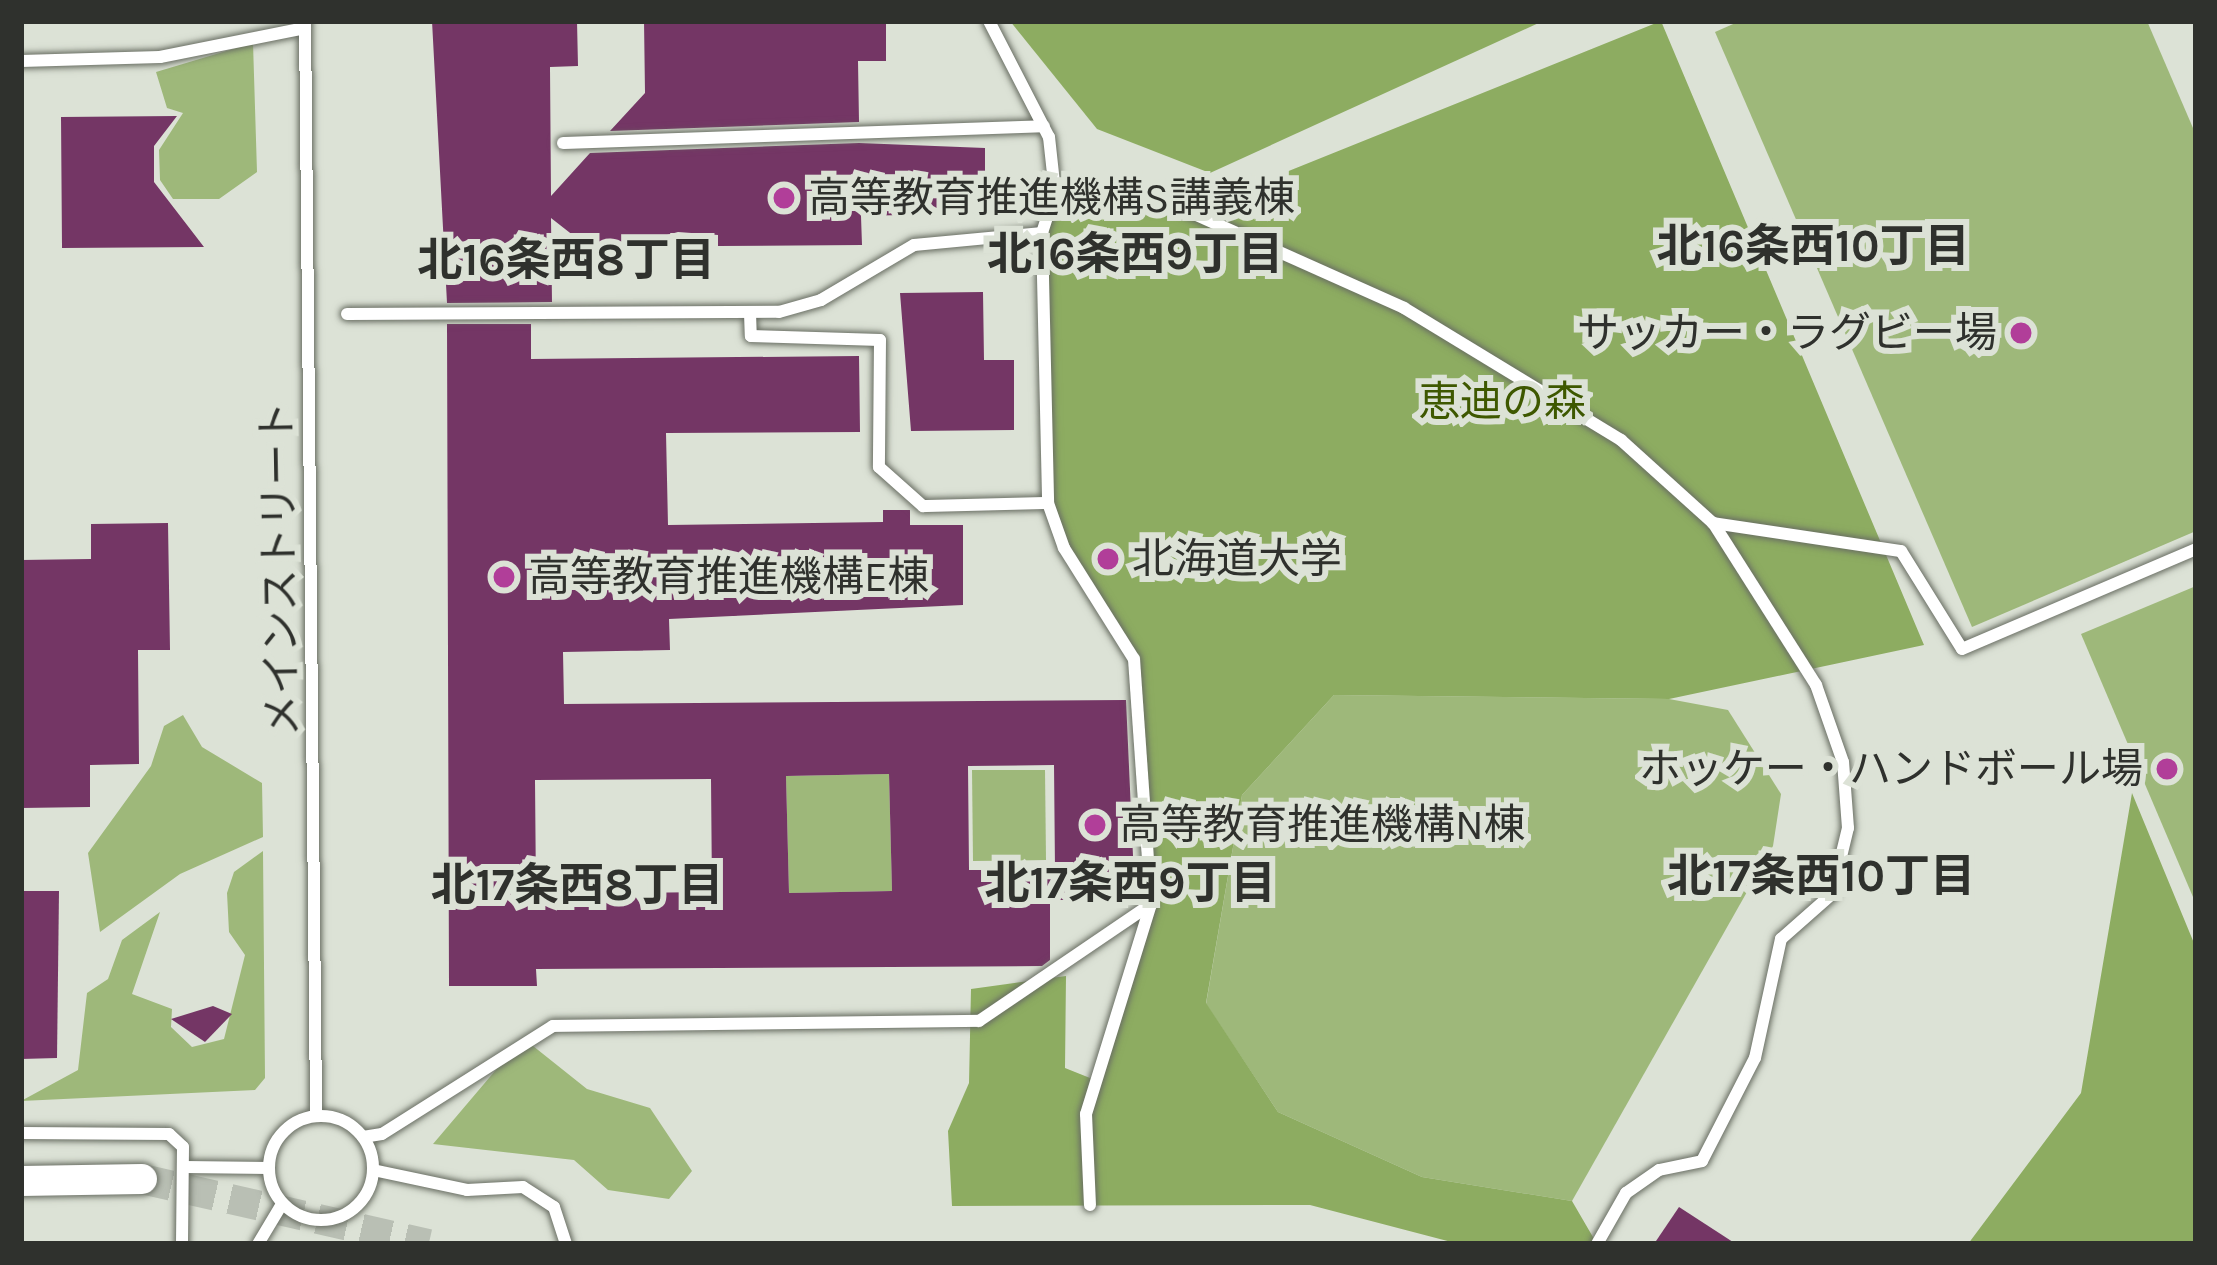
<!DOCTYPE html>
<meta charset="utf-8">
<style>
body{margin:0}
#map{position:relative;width:2217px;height:1265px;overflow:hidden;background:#dce2d6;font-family:Karla,"Noto Sans JP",sans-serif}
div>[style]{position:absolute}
.green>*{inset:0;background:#9eb87a}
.forest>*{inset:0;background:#8dac61}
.building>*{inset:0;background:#743665}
.tertiary-tunnel>*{height:30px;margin-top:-15px;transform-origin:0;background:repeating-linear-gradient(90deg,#b9bfb4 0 30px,transparent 0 45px)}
.roads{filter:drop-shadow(0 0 3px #696e63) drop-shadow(0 0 3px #696e63)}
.service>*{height:12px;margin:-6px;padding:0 6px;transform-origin:6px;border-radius:6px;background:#fff}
.service>.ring{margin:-6px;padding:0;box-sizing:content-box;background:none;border:12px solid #fff;border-radius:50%}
.tertiary>*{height:30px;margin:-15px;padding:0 15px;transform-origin:15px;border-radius:15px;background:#fff}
.dots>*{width:33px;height:33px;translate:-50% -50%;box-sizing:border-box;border:6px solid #dce2d6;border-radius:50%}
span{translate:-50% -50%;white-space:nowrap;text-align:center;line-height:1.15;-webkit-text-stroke:12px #dce2d6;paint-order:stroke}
.poi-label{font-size:42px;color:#2f312d}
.left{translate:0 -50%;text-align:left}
.right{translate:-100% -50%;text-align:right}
.park-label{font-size:42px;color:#3e5800}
.street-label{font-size:42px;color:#2f312d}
.neighbourhood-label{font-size:45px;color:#2f312d;font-weight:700}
.frame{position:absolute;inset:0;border:24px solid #2f312d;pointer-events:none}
</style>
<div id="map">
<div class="green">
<i style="clip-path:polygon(1740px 21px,2147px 21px,2196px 135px,2196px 531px,1972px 627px,1715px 32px)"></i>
<i style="clip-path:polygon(253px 43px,257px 172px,219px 199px,173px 199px,160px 180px,159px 150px,183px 113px,167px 108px,156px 72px)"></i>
<i style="clip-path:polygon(2196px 586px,2196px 904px,2081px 634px)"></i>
<i style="clip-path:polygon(1334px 695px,1669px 699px,1728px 710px,1781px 794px,1773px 846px,1572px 1201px,1422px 1177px,1278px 1112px,1206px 1004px,1242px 795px)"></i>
<i style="clip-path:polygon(183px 715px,202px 747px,262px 783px,263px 837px,180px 874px,100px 932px,88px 853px,151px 766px,164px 726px)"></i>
<i style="clip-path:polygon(972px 770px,1045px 770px,1046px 860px,973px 861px)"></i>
<i style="clip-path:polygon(889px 774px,892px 891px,789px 893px,786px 776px)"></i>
<i style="clip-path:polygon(263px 851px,265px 1078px,255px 1090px,21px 1101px,78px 1070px,87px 993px,108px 979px,122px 940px,160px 912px,132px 994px,172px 1009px,171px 1027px,192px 1047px,224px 1039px,245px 955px,229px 932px,227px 893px,234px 872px)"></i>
<i style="clip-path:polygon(523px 1038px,587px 1089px,650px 1108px,692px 1171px,669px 1199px,608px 1190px,574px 1160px,433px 1144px)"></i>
</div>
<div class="forest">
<i style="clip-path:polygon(1010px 21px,1543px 21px,1210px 173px,1097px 129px)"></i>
<i style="clip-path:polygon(1661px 21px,1924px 645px,1669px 699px,1334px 695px,1242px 795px,1206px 1003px,1278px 1112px,1422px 1177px,1572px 1201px,1597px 1244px,1459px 1244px,1310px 1205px,952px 1206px,948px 1131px,969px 1083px,971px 989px,1066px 976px,1065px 1068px,1095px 1080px,1151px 904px,1134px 659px,1064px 548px,1048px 503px,1042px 233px,1055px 192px,1234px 193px)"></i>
<i style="clip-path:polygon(2132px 793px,2196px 948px,2196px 1244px,1968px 1244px,2081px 1093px)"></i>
</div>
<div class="building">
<i style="clip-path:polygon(432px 21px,577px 21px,578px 66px,550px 67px,551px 196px,590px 153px,859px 143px,985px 148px,985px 213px,861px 216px,862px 245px,718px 246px,718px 235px,678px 232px,597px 254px,551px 218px,552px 302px,447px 303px)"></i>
<i style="clip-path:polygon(644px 21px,886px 21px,886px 61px,858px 61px,859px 122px,610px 131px,645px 93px)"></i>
<i style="clip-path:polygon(177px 116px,154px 146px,154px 182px,204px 247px,62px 248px,61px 117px)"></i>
<i style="clip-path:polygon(983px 292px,984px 360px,1014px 360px,1014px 430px,911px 431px,900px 293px)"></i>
<i style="clip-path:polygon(evenodd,447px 324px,531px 324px,531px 359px,859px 356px,860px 432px,666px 433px,668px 525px,883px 522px,883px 510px,910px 510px,910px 525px,963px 525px,963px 605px,669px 619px,670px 650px,563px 652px,564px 704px,1126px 700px,1135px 900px,1050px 900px,1050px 960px,1042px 966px,536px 969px,537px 986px,449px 986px,447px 324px,1054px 765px,1055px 870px,969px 870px,968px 766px,1054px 765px,447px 324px,889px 774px,892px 891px,789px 893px,786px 776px,889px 774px,447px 324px,711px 779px,712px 892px,536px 894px,535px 780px,711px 779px)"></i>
<i style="clip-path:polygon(168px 523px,170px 650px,138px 650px,139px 764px,90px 765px,90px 807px,21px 808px,21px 560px,91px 559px,91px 524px)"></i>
<i style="clip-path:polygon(21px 891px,59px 891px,57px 1058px,21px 1059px)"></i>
<i style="clip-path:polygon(213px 1006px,232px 1014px,205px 1042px,171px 1019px)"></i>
<i style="clip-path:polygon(1679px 1207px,1736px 1244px,1654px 1244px)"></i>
</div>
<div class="tertiary-tunnel">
<i style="left:142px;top:1179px;width:294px;rotate:12.8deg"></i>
</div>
<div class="roads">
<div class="service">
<i style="left:305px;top:21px;width:1095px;rotate:89.42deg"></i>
<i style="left:989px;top:21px;width:131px;rotate:62.7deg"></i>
<i style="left:1049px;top:137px;width:55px;rotate:83.8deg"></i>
<i style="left:1055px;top:192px;width:120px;rotate:6.2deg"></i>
<i style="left:1174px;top:205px;width:252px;rotate:24.1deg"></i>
<i style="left:1404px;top:308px;width:254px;rotate:31.3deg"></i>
<i style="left:1621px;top:440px;width:124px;rotate:42.1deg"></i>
<i style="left:1713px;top:523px;width:190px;rotate:8.5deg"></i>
<i style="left:1901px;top:551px;width:115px;rotate:58.1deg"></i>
<i style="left:1962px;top:649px;width:254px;rotate:-23.1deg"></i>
<i style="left:21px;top:61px;width:139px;rotate:-1.6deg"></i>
<i style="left:160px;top:57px;width:148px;rotate:-11.3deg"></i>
<i style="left:563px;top:143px;width:481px;rotate:-2deg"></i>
<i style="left:1055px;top:192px;width:43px;rotate:107.6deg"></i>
<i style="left:1042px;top:233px;width:270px;rotate:88.7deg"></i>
<i style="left:1048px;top:503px;width:48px;rotate:70.4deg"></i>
<i style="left:1064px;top:548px;width:131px;rotate:57.8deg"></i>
<i style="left:1134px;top:659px;width:246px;rotate:86deg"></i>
<i style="left:1151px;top:904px;width:220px;rotate:107.2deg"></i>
<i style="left:1086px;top:1114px;width:91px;rotate:87.5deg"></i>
<i style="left:750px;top:313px;width:23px;rotate:88deg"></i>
<i style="left:751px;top:336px;width:129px;rotate:1.8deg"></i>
<i style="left:880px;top:340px;width:127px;rotate:90.5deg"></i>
<i style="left:879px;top:467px;width:59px;rotate:41.6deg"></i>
<i style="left:923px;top:506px;width:125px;rotate:-1.4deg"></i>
<i style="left:347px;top:314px;width:432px;rotate:-0.3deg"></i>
<i style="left:779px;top:312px;width:44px;rotate:-15.9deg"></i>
<i style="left:821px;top:300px;width:108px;rotate:-30.6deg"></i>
<i style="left:914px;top:245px;width:129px;rotate:-5.4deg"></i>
<i class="ring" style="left:269px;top:1116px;width:92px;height:92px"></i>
<i style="left:21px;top:1133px;width:148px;rotate:0.4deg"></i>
<i style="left:169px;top:1134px;width:19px;rotate:43deg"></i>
<i style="left:183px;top:1147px;width:97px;rotate:90.6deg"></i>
<i style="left:363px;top:1137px;width:19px;rotate:-9deg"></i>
<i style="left:382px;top:1134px;width:202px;rotate:-32.3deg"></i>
<i style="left:553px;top:1026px;width:426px;rotate:-0.7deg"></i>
<i style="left:979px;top:1021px;width:208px;rotate:-34.2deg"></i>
<i style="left:185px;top:1167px;width:84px;rotate:0.7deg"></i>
<i style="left:373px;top:1170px;width:96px;rotate:12deg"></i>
<i style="left:467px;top:1190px;width:56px;rotate:-3.1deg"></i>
<i style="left:523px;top:1187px;width:37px;rotate:33deg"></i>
<i style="left:554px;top:1207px;width:39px;rotate:72deg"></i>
<i style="left:258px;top:1244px;width:47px;rotate:-59deg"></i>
<i style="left:1597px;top:1244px;width:59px;rotate:-60.4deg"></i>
<i style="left:1626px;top:1193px;width:40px;rotate:-34.9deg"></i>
<i style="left:1659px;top:1170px;width:44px;rotate:-11.8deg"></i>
<i style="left:1702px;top:1161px;width:116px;rotate:-62.8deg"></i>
<i style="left:1755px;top:1058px;width:122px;rotate:-77.7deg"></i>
<i style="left:1781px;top:939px;width:68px;rotate:-41.4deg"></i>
<i style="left:1832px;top:894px;width:68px;rotate:-76.4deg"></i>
<i style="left:1848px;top:828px;width:66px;rotate:-94.3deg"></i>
<i style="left:1843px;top:762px;width:82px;rotate:-109.3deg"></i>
<i style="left:1816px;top:685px;width:192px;rotate:-122.4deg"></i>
</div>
<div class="tertiary">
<i style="left:21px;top:1181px;width:121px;rotate:-0.9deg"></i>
</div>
</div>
<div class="dots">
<i style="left:784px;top:198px;background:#b13e99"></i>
<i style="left:2021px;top:333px;background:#b13e99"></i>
<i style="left:1108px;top:559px;background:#b13e99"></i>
<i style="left:504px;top:577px;background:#b13e99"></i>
<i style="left:2167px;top:769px;background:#b13e99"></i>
<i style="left:1095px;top:825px;background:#b13e99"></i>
</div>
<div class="poi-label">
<span class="left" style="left:808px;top:198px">高等教育推進機構S講義棟</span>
<span class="right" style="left:1997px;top:333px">サッカー・ラグビー場</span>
<span class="left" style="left:1132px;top:559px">北海道大学</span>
<span class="left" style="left:528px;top:577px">高等教育推進機構E棟</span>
<span class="right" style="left:2143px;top:769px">ホッケー・ハンドボール場</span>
<span class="left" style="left:1119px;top:825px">高等教育推進機構N棟</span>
</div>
<div class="park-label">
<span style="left:1502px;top:402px">恵迪の森</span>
</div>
<div class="street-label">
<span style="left:280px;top:569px;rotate:-91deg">メインストリート</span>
</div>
<div class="neighbourhood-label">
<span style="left:1813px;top:247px">北16条西10丁目</span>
<span style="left:1135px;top:255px">北16条西9丁目</span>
<span style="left:566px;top:261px">北16条西8丁目</span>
<span style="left:1821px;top:877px">北17条西10丁目</span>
<span style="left:1130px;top:884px">北17条西9丁目</span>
<span style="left:577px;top:886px">北17条西8丁目</span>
</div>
<div class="frame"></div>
</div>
